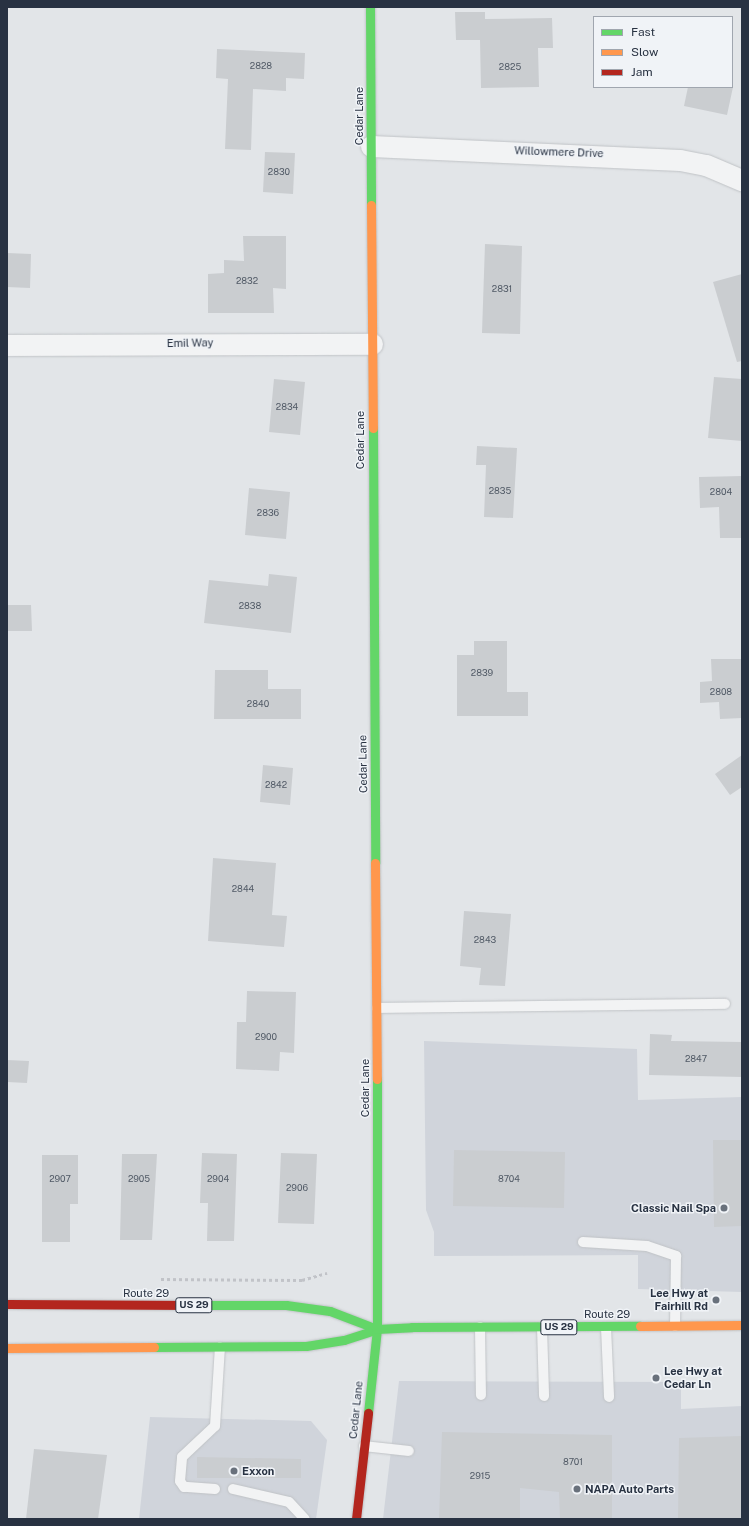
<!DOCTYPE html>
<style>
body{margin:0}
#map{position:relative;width:749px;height:1526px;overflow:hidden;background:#e2e5e8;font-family:"Public Sans",sans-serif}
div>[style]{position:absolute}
.built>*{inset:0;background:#d0d4db}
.building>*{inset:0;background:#cacdd0}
.path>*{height:2.5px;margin-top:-1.25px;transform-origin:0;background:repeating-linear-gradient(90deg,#c1c3c8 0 3px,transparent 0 6px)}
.roads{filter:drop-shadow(0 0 1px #c0c3c6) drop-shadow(0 0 1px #c0c3c6)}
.lane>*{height:10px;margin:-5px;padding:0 5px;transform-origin:5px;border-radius:5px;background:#f2f3f4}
.street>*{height:21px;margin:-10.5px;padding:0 10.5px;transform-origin:10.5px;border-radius:10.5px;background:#f2f3f4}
.fast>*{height:9px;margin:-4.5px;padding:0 4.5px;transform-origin:4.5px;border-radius:4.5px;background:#63d668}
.slow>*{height:9px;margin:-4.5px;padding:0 4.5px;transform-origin:4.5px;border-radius:4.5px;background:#ff974d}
.jam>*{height:9px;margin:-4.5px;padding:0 4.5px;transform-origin:4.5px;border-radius:4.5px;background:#b3261e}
.dots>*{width:11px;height:11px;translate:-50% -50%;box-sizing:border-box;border:2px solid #f0f3f7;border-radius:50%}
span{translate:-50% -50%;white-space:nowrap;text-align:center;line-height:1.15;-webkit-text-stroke:3px #f0f3f7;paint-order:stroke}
.number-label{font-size:9px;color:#515a66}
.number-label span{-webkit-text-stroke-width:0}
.shield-label span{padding:1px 3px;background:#f0f3f7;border:1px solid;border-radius:3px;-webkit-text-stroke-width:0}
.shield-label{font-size:10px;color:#283242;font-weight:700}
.street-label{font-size:11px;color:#283242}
.poi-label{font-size:11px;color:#283242;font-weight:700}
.right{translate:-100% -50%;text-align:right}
.left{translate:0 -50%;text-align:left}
.frame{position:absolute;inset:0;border:8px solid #283242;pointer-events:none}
.legend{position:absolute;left:593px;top:16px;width:140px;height:72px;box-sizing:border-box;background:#f0f3f7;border:1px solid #a0a6af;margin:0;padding:5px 7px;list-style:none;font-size:12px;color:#283242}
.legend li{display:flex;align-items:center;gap:8px;height:20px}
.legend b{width:20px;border:1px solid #a0a6af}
</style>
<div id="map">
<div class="built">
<i style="clip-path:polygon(424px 1041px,637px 1049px,638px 1100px,742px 1097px,742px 1292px,638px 1289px,638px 1255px,434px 1256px,434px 1232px,426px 1210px)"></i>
<i style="clip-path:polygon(399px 1381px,681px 1382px,681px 1409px,742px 1406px,742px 1519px,383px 1519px)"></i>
<i style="clip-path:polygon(150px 1417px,311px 1421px,327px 1440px,316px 1519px,139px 1519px)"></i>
</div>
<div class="building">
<i style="clip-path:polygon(455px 12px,485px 12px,485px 19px,552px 18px,553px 48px,538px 48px,539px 87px,481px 88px,480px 40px,456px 40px)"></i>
<i style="clip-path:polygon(217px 49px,305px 53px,304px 79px,286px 78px,286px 91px,253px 89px,251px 150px,225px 149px,228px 79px,216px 78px)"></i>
<i style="clip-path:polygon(688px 87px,733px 87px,727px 115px,684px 106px)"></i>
<i style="clip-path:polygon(265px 152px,295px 153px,293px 194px,263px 192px)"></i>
<i style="clip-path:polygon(243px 236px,286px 236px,286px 289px,273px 288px,274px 313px,208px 313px,208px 274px,224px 273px,224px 260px,244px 261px)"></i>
<i style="clip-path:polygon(485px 244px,522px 246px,520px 334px,482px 333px)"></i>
<i style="clip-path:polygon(7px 253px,31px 254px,30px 288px,7px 287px)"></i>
<i style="clip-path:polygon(742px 274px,742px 361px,737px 362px,713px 282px)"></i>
<i style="clip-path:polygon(714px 377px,742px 379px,742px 441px,708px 438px)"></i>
<i style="clip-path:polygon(274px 379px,305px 382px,300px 435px,269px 432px)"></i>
<i style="clip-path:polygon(477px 446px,517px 448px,513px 518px,484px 517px,486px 465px,476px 465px)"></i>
<i style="clip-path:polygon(742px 476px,742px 538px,720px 538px,719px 507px,700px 508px,699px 477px)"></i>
<i style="clip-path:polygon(249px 488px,290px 492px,286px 539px,245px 535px)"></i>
<i style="clip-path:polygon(269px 574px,297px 577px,291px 633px,204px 623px,209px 580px,268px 586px)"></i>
<i style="clip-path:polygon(7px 605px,31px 605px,32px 631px,7px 631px)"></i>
<i style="clip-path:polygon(474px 641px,507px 641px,507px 692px,528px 692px,528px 716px,457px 716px,457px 655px,474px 655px)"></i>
<i style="clip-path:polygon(711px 659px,742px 659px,742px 718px,720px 719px,719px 702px,700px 703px,700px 682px,712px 681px)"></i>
<i style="clip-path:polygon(215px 670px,268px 670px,268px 689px,301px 689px,301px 719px,214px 719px)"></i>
<i style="clip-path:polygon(742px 755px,742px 787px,730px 795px,715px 774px)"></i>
<i style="clip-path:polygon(263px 765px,293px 768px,290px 805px,260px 802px)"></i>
<i style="clip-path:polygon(213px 858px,276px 863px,272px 915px,287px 916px,284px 947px,208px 941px)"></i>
<i style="clip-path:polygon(464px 911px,511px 914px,505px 986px,479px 985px,481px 968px,460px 966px)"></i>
<i style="clip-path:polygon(247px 991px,296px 992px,294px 1053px,280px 1052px,279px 1071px,236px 1069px,237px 1022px,246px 1022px)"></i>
<i style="clip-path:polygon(650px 1034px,672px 1035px,671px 1041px,742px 1042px,742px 1077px,649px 1075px)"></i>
<i style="clip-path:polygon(7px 1060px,29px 1061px,27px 1083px,7px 1082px)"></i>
<i style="clip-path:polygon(713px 1140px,742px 1140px,742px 1226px,714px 1227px)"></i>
<i style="clip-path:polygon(454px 1150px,565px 1152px,564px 1208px,453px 1206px)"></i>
<i style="clip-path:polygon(202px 1153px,237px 1154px,234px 1241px,207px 1241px,208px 1203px,200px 1203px)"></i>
<i style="clip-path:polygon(281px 1153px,317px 1154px,314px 1224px,278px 1223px)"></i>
<i style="clip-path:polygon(122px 1154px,157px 1154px,152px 1240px,120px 1240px)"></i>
<i style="clip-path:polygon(42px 1155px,78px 1155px,78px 1204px,70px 1204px,70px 1242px,42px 1242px)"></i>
<i style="clip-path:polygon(442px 1432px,612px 1435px,612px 1519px,560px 1519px,559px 1492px,520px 1488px,520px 1519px,439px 1519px)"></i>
<i style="clip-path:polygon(742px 1436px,742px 1519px,678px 1519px,679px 1438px)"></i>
<i style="clip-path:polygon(34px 1449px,107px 1455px,98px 1519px,26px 1519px)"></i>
<i style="clip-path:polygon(197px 1457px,301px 1459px,301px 1478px,197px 1478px)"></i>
</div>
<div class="path">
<i style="left:161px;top:1279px;width:141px;rotate:0.4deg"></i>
<i style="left:302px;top:1280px;width:26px;rotate:-16deg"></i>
</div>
<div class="roads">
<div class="lane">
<i style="left:377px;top:1008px;width:348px;rotate:-0.7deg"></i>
<i style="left:583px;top:1242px;width:64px;rotate:3.6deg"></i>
<i style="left:647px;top:1246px;width:31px;rotate:19deg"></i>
<i style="left:676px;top:1256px;width:70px;rotate:90.8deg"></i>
<i style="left:480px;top:1327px;width:68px;rotate:89.2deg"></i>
<i style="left:542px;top:1327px;width:69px;rotate:88.3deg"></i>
<i style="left:606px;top:1327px;width:70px;rotate:87.5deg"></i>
<i style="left:364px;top:1446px;width:45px;rotate:6.3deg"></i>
<i style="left:215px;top:1489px;width:31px;rotate:-176deg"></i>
<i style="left:184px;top:1487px;width:7px;rotate:-124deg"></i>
<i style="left:180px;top:1481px;width:24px;rotate:-85deg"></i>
<i style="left:182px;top:1457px;width:45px;rotate:-43.2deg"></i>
<i style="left:215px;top:1426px;width:79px;rotate:-86.4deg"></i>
<i style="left:233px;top:1489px;width:57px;rotate:13.1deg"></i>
<i style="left:289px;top:1502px;width:23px;rotate:47deg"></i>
</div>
<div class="street">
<i style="left:371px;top:146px;width:309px;rotate:2.6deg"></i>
<i style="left:680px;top:160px;width:26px;rotate:11deg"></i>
<i style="left:706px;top:165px;width:39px;rotate:23deg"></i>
<i style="left:7px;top:345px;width:365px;rotate:-0.2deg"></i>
</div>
<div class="fast">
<i style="left:370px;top:7px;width:198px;rotate:89.7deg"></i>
<i style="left:373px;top:428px;width:435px;rotate:89.7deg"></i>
<i style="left:196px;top:1305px;width:90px"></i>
<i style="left:286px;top:1305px;width:44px;rotate:7.8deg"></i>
<i style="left:330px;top:1311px;width:50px;rotate:21deg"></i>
<i style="left:154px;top:1347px;width:152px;rotate:-0.4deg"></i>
<i style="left:306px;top:1346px;width:38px;rotate:-9deg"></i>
<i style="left:344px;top:1340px;width:35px;rotate:-18deg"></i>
<i style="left:377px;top:1329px;width:35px;rotate:-3deg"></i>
<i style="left:412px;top:1327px;width:228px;rotate:-0.3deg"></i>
<i style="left:368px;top:1413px;width:84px;rotate:-83.9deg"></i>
<i style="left:377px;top:1329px;width:250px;rotate:-90deg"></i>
</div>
<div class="slow">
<i style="left:371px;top:205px;width:223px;rotate:89.5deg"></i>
<i style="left:375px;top:863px;width:216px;rotate:89.5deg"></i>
<i style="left:640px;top:1326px;width:102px;rotate:-0.6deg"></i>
<i style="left:7px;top:1348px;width:147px;rotate:-0.4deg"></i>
</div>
<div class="jam">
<i style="left:7px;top:1304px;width:189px;rotate:0.3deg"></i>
<i style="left:356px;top:1519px;width:107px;rotate:-83.5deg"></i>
</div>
</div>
<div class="dots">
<i style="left:724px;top:1208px;background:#69717c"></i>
<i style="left:716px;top:1300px;background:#69717c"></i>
<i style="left:656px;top:1378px;background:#69717c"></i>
<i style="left:234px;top:1471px;background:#69717c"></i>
<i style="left:577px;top:1489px;background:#69717c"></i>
</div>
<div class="number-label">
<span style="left:261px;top:66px">2828</span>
<span style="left:510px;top:67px">2825</span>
<span style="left:279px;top:172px">2830</span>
<span style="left:247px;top:281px">2832</span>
<span style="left:502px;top:289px">2831</span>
<span style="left:287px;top:407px">2834</span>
<span style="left:500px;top:491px">2835</span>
<span style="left:721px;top:492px">2804</span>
<span style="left:268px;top:513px">2836</span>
<span style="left:250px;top:606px">2838</span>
<span style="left:482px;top:673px">2839</span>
<span style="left:721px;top:692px">2808</span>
<span style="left:258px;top:704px">2840</span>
<span style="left:276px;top:785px">2842</span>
<span style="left:243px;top:889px">2844</span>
<span style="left:485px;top:940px">2843</span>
<span style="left:266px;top:1037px">2900</span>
<span style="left:696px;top:1059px">2847</span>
<span style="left:60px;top:1179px">2907</span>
<span style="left:139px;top:1179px">2905</span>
<span style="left:218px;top:1179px">2904</span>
<span style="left:509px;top:1179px">8704</span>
<span style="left:297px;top:1188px">2906</span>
<span style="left:573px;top:1462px">8701</span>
<span style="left:480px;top:1476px">2915</span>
</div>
<div class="shield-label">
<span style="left:194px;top:1305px">US 29</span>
<span style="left:559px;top:1327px">US 29</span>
</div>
<div class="street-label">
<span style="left:359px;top:116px;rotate:-90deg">Cedar Lane</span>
<span style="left:559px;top:152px;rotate:2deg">Willowmere Drive</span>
<span style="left:190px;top:343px;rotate:-1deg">Emil Way</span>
<span style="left:360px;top:440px;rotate:-90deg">Cedar Lane</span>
<span style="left:363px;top:764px;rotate:-91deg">Cedar Lane</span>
<span style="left:365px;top:1088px;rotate:-90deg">Cedar Lane</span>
<span style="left:146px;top:1293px">Route 29</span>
<span style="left:607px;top:1314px">Route 29</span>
<span style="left:356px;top:1410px;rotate:-84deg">Cedar Lane</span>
</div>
<div class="poi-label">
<span class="right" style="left:716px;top:1208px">Classic Nail Spa</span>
<span class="right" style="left:708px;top:1300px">Lee Hwy at<br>Fairhill Rd</span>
<span class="left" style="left:664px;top:1378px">Lee Hwy at<br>Cedar Ln</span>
<span class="left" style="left:242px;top:1471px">Exxon</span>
<span class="left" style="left:585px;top:1489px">NAPA Auto Parts</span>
</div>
<div class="frame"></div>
<ul class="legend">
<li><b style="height:5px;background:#63d668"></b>Fast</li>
<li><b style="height:5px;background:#ff974d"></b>Slow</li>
<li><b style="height:5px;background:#b3261e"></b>Jam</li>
</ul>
</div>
